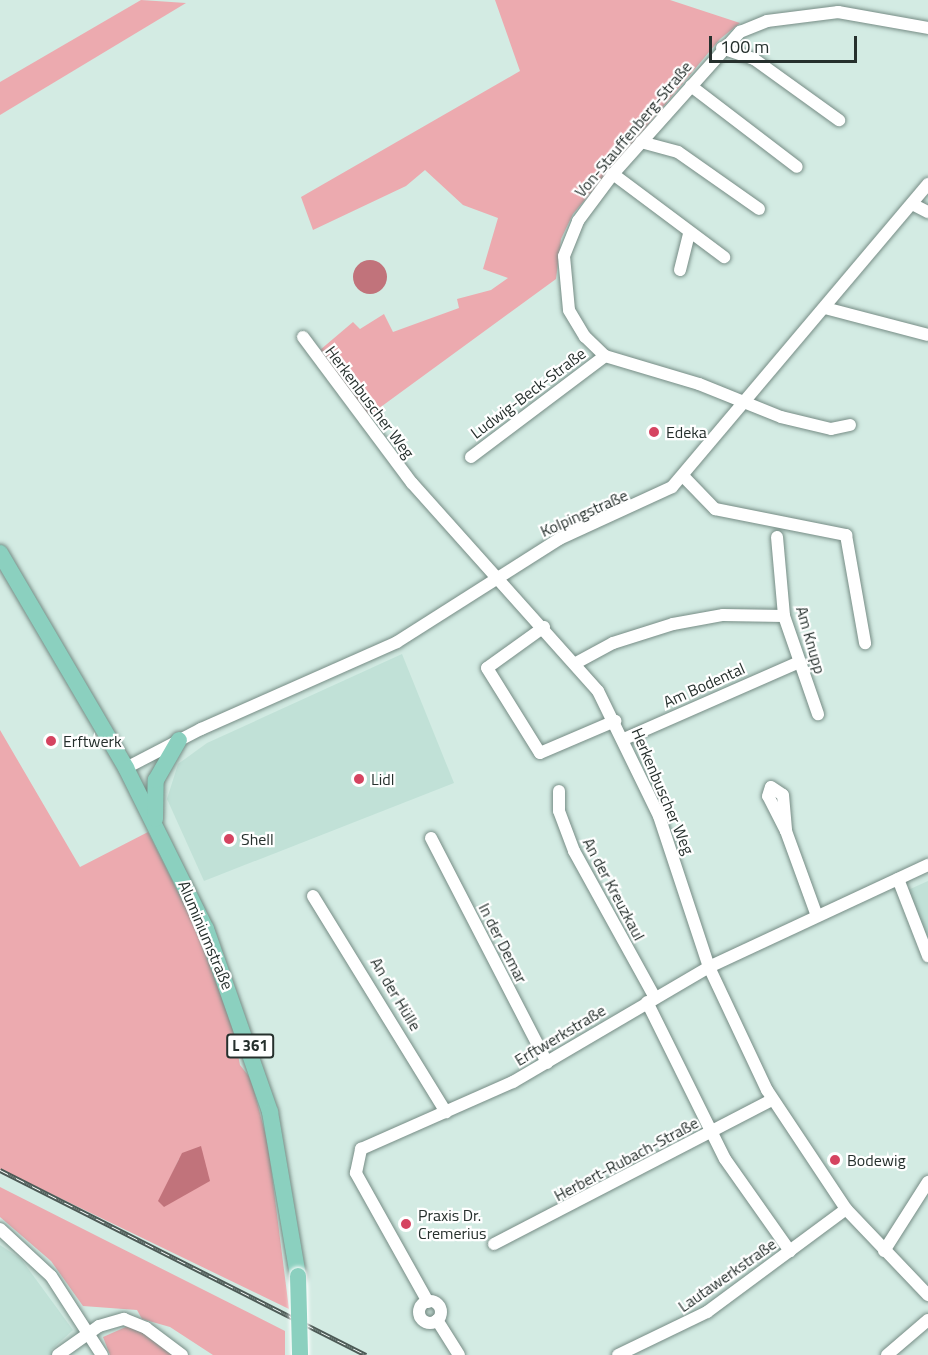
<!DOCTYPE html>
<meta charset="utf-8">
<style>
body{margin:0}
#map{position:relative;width:928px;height:1355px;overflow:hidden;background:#d3ebe3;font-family:"Titillium Web",sans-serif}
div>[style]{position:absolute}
.built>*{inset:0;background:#c1e1d7}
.green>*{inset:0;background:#ecaaaf}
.water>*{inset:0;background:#c1737b}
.round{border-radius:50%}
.roads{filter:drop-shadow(0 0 2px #768c85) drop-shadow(0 0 2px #768c85)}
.minor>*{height:12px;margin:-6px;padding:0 6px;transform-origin:6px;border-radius:6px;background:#fff}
.minor>.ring{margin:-6px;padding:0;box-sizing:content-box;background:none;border:12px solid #fff;border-radius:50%}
.major>*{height:16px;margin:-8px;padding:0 8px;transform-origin:8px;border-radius:8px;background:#8bd0bf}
.rail>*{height:5px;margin-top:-2.5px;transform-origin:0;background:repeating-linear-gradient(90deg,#fff 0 9px,#4d5a56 0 18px);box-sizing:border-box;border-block:2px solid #4d5a56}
.bridges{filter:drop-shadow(0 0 2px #fff) drop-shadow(0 0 2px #fff)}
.major-bridge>*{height:16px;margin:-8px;padding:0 8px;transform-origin:8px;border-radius:8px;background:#8bd0bf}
.dots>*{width:16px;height:16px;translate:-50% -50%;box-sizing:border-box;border:3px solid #fff;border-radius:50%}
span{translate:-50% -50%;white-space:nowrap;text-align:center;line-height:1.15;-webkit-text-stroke:4.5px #fff;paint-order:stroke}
.shield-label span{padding:2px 4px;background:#fff;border:2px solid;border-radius:4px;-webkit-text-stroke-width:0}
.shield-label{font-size:15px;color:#26302d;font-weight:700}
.street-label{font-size:16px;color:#26302d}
.poi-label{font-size:16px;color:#26302d}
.left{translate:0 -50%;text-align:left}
.scale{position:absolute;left:709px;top:36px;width:148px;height:27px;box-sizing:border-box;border:3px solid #26302d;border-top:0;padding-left:8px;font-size:18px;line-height:21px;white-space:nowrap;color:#26302d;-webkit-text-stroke:4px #fff;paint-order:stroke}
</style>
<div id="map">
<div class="built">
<i style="clip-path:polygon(402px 654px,454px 783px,204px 881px,167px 799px,178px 764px,207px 743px)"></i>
<i style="clip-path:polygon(928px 881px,928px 943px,908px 890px)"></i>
<i style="clip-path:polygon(0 1245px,21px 1259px,73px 1330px,51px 1350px,55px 1355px,0 1355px)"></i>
</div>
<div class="green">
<i style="clip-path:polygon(141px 0,186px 3px,0 115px,0 82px)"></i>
<i style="clip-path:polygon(495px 0,670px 0,740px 23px,720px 39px,573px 214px,561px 239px,556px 279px,367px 417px,318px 354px,320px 350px,353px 322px,360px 329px,384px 314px,393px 332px,459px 308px,457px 299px,491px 290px,508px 278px,483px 269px,498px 218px,463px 205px,425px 170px,406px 186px,313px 230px,301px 197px,520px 71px)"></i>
<i style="clip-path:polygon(evenodd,0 730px,80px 867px,148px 832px,186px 908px,230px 1015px,240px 1065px,251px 1079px,268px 1144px,289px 1309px,0 1169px,0 730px,179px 1159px,197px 1188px,167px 1185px,179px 1159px)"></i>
<i style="clip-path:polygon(0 1187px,285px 1331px,285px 1355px,213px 1355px,170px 1327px,142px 1319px,137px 1310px,83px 1306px,51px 1261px,0 1217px)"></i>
<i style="clip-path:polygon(128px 1326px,140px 1330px,174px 1355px,110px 1355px,103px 1337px)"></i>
</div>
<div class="water">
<i class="round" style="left:353px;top:260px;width:34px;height:34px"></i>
<i style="clip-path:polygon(201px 1146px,210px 1181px,164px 1207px,158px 1201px,182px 1153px)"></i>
</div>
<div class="roads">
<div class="minor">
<i style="left:722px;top:48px;width:34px;rotate:19deg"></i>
<i style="left:754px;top:59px;width:105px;rotate:35.7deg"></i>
<i style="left:691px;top:86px;width:133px;rotate:37.4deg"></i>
<i style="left:641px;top:142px;width:38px;rotate:15deg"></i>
<i style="left:678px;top:152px;width:99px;rotate:35.1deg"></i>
<i style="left:613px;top:174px;width:139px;rotate:36.8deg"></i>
<i style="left:912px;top:204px;width:18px;rotate:27deg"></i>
<i style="left:680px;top:270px;width:38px;rotate:-76deg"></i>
<i style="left:825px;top:308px;width:106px;rotate:14.7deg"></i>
<i style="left:303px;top:337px;width:182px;rotate:53.3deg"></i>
<i style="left:412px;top:483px;width:279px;rotate:48.2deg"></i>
<i style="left:598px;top:691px;width:139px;rotate:64deg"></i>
<i style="left:659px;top:816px;width:159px;rotate:71.7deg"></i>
<i style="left:709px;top:967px;width:136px;rotate:64.8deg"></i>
<i style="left:767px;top:1090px;width:143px;rotate:56.4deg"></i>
<i style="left:846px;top:1209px;width:119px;rotate:46.4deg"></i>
<i style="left:850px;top:425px;width:19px;rotate:168deg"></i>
<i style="left:831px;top:429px;width:51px;rotate:-166.5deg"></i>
<i style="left:781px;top:417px;width:88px;rotate:-158.1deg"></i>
<i style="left:699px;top:384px;width:98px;rotate:-163.4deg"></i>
<i style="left:605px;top:356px;width:28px;rotate:-136deg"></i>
<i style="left:585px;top:337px;width:31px;rotate:-121deg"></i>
<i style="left:569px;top:310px;width:54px;rotate:-95.3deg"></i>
<i style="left:564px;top:256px;width:38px;rotate:-68deg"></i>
<i style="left:578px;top:221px;width:59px;rotate:-53.3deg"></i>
<i style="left:613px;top:174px;width:191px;rotate:-48.2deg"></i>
<i style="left:740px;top:32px;width:29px;rotate:-22deg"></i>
<i style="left:767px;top:21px;width:72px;rotate:-7.2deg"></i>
<i style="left:838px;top:12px;width:91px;rotate:10.1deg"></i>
<i style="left:471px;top:457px;width:168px;rotate:-37deg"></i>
<i style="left:684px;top:477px;width:45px;rotate:45.9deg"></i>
<i style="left:715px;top:509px;width:134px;rotate:11.2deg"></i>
<i style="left:846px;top:535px;width:110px;rotate:80deg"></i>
<i style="left:777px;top:537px;width:79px;rotate:84.9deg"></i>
<i style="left:784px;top:616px;width:104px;rotate:70.9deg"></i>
<i style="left:544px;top:627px;width:70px;rotate:144.3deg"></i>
<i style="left:487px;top:668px;width:100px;rotate:58.1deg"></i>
<i style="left:540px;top:753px;width:82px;rotate:-23.1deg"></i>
<i style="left:576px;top:663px;width:42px;rotate:-28.4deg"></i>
<i style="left:613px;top:643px;width:63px;rotate:-17.6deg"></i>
<i style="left:673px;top:624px;width:51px;rotate:-10.2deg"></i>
<i style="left:723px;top:615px;width:61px;rotate:0.9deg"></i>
<i style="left:624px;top:739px;width:189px;rotate:-23.7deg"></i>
<i style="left:126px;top:768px;width:85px;rotate:-27.5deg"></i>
<i style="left:201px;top:729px;width:214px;rotate:-23.9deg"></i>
<i style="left:397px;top:642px;width:192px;rotate:-32.4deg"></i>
<i style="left:559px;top:539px;width:124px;rotate:-24.7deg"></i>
<i style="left:672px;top:487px;width:397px;rotate:-49.8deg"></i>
<i style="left:559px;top:791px;width:20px;rotate:90deg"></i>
<i style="left:559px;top:811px;width:43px;rotate:69.4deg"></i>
<i style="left:574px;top:851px;width:168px;rotate:61.1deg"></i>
<i style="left:786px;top:831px;width:39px;rotate:-117deg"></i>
<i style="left:768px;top:796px;width:9px;rotate:-72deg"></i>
<i style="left:771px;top:787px;width:14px;rotate:34deg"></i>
<i style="left:783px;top:795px;width:36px;rotate:85deg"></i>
<i style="left:786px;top:831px;width:90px;rotate:70deg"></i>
<i style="left:431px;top:838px;width:253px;rotate:62.7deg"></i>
<i style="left:898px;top:879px;width:83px;rotate:68.7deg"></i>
<i style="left:313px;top:896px;width:254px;rotate:58.4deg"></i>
<i style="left:647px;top:1002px;width:175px;rotate:63.6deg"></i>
<i style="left:725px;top:1159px;width:113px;rotate:54.8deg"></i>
<i style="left:0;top:1229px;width:69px;rotate:42.7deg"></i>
<i style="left:51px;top:1276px;width:94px;rotate:57.2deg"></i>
<i style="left:494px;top:1244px;width:313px;rotate:-27.4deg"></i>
<i style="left:884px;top:1251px;width:82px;rotate:-57.5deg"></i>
<i class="ring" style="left:419px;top:1301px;width:10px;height:10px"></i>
<i style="left:428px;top:1302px;width:148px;rotate:-119.2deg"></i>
<i style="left:356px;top:1173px;width:25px;rotate:-78deg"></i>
<i style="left:361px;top:1149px;width:166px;rotate:-23.8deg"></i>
<i style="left:513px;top:1082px;width:227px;rotate:-30.4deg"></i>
<i style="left:709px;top:967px;width:242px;rotate:-25deg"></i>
<i style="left:437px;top:1320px;width:41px;rotate:57.8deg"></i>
<i style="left:58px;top:1355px;width:50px;rotate:-35.3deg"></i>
<i style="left:99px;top:1326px;width:26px;rotate:-16deg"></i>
<i style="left:124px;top:1319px;width:24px;rotate:22deg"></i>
<i style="left:146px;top:1328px;width:45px;rotate:36.9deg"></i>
<i style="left:618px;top:1355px;width:99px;rotate:-25.8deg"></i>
<i style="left:707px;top:1312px;width:173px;rotate:-36.5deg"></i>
<i style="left:887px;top:1355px;width:54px;rotate:-40.5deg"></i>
</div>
<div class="major">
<i style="left:0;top:553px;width:249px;rotate:59.6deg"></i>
<i style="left:126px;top:768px;width:180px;rotate:63.6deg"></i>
<i style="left:206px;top:929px;width:194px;rotate:70.7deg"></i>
<i style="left:270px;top:1112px;width:166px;rotate:80.3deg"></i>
<i style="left:155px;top:819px;width:39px;rotate:-89deg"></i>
<i style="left:156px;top:780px;width:46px;rotate:-60.1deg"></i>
</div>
</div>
<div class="rail">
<i style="left:0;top:1170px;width:410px;rotate:26.8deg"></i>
</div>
<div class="bridges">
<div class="major-bridge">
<i style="left:298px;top:1276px;width:79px;rotate:88.5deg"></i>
</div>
</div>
<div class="dots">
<i style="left:654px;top:432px;background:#d54460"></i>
<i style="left:51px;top:741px;background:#d54460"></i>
<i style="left:359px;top:779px;background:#d54460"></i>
<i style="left:229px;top:839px;background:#d54460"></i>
<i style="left:835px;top:1160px;background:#d54460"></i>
<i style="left:406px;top:1224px;background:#d54460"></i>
</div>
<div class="shield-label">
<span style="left:250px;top:1046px">L 361</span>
</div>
<div class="street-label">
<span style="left:633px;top:129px;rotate:-50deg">Von-Stauffenberg-Straße</span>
<span style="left:528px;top:393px;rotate:-37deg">Ludwig-Beck-Straße</span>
<span style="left:370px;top:402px;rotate:53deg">Herkenbuscher Weg</span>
<span style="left:584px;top:513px;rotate:-24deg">Kolpingstraße</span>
<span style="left:811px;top:640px;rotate:74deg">Am Knupp</span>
<span style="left:704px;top:685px;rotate:-24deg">Am Bodental</span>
<span style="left:663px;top:791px;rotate:67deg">Herkenbuscher Weg</span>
<span style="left:614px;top:889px;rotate:62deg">An der Kreuzkaul</span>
<span style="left:206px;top:935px;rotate:67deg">Aluminiumstraße</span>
<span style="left:503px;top:943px;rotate:63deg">In der Demar</span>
<span style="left:396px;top:994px;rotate:59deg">An der Hülle</span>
<span style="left:560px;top:1035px;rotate:-31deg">Erftwerkstraße</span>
<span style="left:626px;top:1159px;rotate:-28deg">Herbert-Rubach-Straße</span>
<span style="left:727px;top:1275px;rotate:-35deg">Lautawerkstraße</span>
</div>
<div class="poi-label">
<span class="left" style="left:666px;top:432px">Edeka</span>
<span class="left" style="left:63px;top:741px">Erftwerk</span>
<span class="left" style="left:371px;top:779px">Lidl</span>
<span class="left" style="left:241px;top:839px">Shell</span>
<span class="left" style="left:847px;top:1160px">Bodewig</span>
<span class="left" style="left:418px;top:1224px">Praxis Dr.<br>Cremerius</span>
</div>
<div class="scale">100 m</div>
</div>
